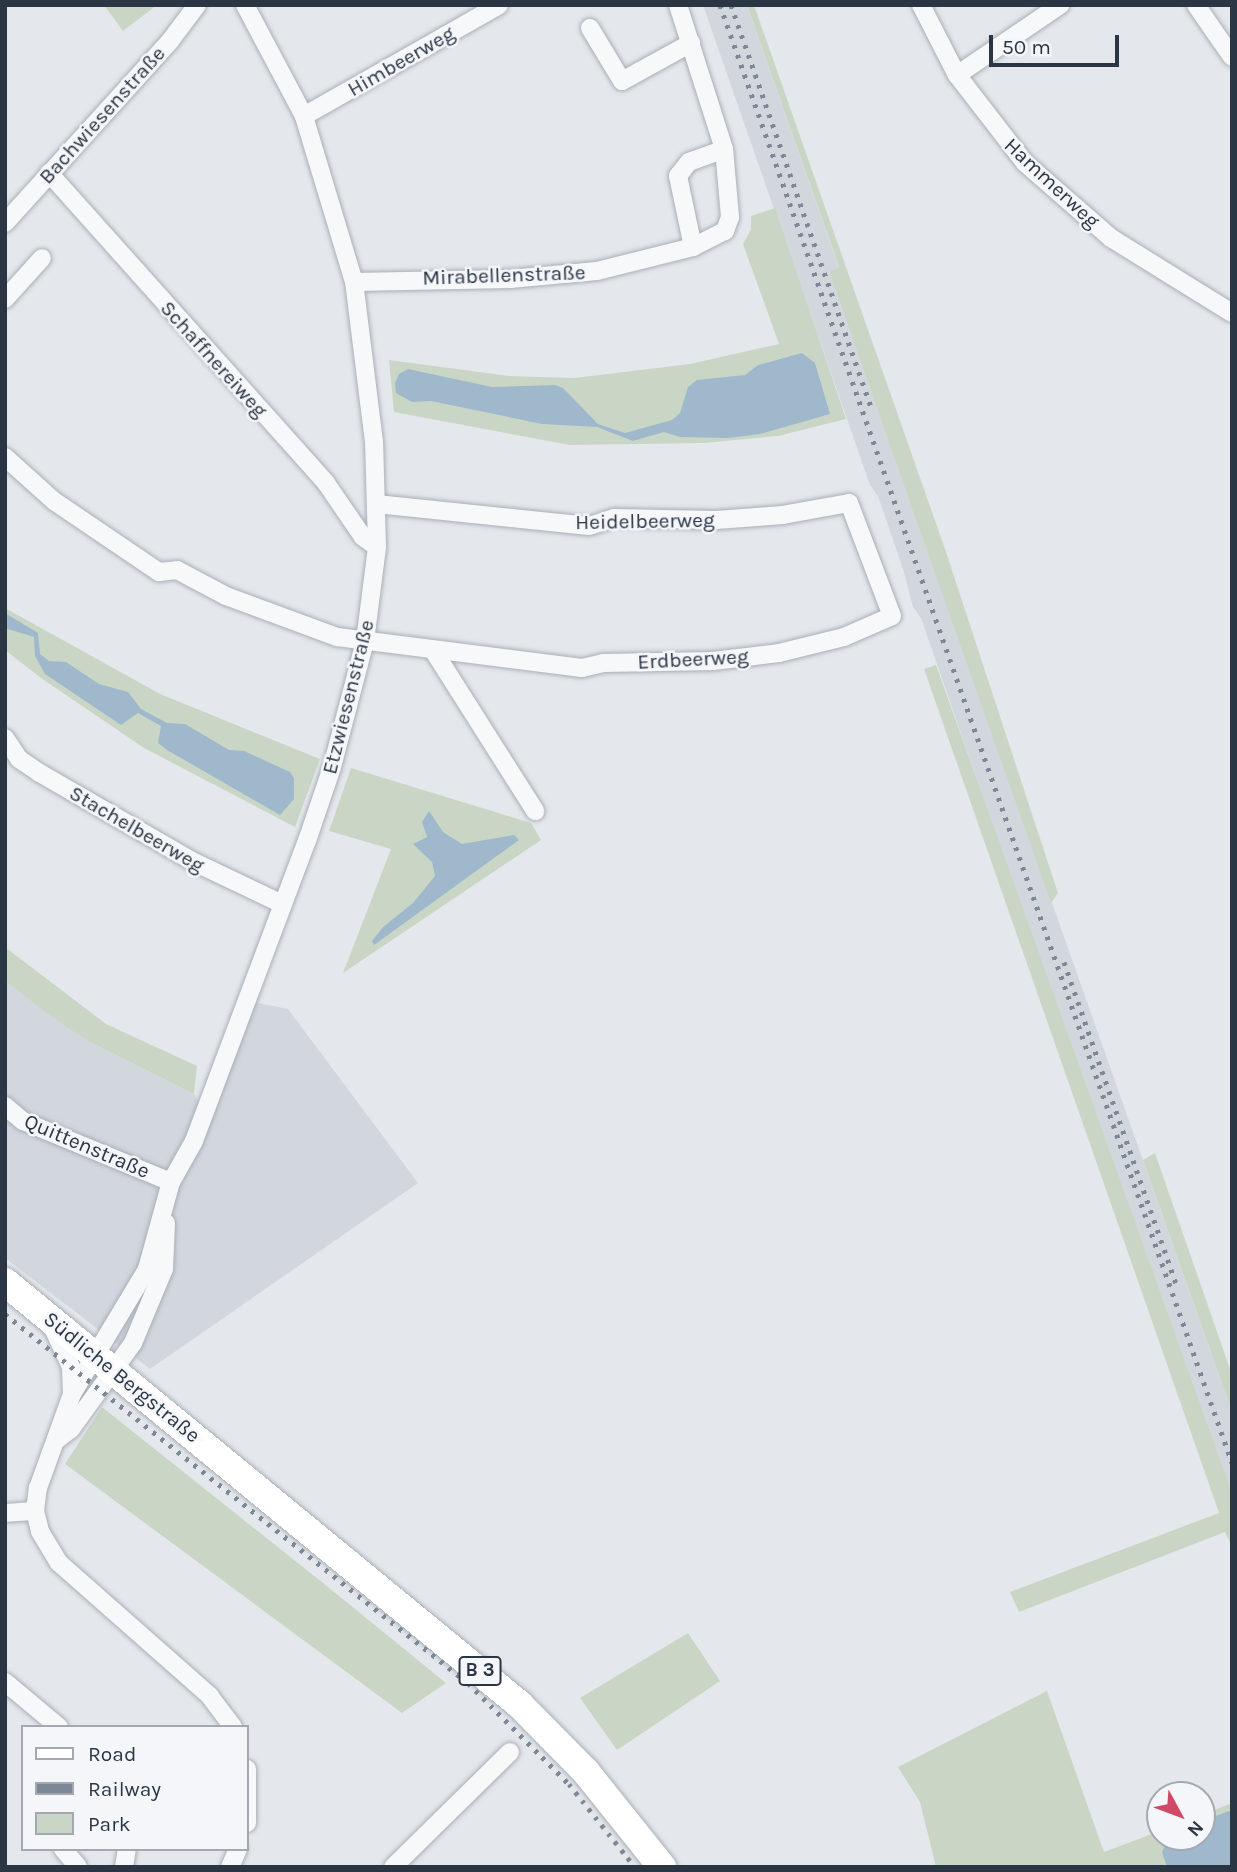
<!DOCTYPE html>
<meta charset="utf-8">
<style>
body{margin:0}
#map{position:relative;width:1237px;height:1872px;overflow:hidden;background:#e4e8ec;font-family:Karla,sans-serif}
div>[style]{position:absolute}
.built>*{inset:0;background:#d2d7de}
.green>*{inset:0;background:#cad6c5}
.water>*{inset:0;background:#9fb8cc}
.roads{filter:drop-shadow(0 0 2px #a9afb7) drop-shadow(0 0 2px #a9afb7)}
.minor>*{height:18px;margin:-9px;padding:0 9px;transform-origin:9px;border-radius:9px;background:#f7f8fa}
.primary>*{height:28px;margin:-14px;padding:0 14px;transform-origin:14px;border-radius:14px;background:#fff}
.rail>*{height:5px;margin-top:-2.5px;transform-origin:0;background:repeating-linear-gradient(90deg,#7d8896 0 3.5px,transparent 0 10.5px)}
span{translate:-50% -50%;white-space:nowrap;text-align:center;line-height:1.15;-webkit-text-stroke:5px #f4f6f9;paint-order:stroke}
.shield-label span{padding:2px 5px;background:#f4f6f9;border:2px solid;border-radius:5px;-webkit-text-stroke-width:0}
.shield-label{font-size:19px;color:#2b3645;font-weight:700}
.street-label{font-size:21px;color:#2b3645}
.frame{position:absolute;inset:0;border:7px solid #2b3645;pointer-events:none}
.legend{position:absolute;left:21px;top:1725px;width:228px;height:126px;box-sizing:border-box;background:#f4f6f9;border:2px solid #a4a9b1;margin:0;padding:9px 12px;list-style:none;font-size:21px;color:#2b3645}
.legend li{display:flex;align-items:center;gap:14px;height:35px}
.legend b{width:35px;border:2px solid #a4a9b1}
.north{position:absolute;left:1146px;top:1781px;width:70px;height:70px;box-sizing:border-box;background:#f4f6f9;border:2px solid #a4a9b1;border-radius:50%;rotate:131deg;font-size:19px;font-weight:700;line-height:28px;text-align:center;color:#2b3645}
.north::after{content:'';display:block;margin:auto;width:24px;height:32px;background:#d14966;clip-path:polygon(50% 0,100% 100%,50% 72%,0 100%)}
.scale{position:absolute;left:989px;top:35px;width:130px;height:32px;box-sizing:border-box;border:4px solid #2b3645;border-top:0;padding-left:9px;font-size:21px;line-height:24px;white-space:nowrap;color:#2b3645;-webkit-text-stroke:5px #f4f6f9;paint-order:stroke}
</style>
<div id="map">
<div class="built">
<i style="clip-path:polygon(703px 5px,747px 5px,839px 268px,829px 272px,1232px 1412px,1232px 1493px,1066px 1037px,921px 618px,913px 607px,903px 569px,878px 496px,870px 485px)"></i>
<i style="clip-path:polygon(5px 981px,86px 1040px,194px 1094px,201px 1105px,242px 1000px,288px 1009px,418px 1183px,150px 1369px,5px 1258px)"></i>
</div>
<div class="green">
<i style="clip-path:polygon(104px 5px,157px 5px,123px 31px)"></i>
<i style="clip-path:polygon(747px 5px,754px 5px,945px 549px,1058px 893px,1051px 903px,829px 272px,839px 267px)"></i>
<i style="clip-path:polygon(775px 208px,846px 419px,778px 436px,705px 443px,570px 445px,394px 412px,389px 360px,509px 376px,574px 378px,690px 364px,779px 344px,743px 244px,751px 229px,751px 216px)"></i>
<i style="clip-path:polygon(5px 608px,160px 694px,320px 759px,295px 827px,144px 748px,41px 678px,5px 650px)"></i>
<i style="clip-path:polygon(936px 665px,1232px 1493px,1232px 1546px,1225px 1532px,1019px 1612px,1010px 1592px,1219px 1513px,924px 669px)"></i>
<i style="clip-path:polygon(351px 768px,531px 823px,541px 840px,343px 973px,391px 849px,329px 831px)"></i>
<i style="clip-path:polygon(5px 947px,106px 1024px,197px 1066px,194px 1094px,86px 1040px,48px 1014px,5px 981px)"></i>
<i style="clip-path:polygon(1155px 1153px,1232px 1375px,1232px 1412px,1143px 1160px)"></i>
<i style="clip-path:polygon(102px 1407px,328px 1587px,446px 1683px,402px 1713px,65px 1464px)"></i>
<i style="clip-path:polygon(688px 1633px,720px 1681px,617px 1750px,580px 1698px)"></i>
<i style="clip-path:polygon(1047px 1691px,1104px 1852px,1160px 1831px,1160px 1837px,1202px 1837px,1202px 1815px,1232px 1803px,1232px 1867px,936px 1867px,920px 1802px,898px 1767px)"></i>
</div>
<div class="water">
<i style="clip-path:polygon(802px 353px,815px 363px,830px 414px,760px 434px,728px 438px,680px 437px,664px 432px,633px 441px,597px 427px,542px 424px,431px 401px,412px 402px,396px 393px,395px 383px,399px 374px,408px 369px,492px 387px,555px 385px,563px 388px,598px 424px,625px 433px,672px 420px,680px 413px,688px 387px,697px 380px,745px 375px,758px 365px)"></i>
<i style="clip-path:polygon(5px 613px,38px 633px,40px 654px,49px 661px,66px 662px,99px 684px,128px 692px,141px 709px,167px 723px,185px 724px,229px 750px,244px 751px,290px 772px,294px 778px,294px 799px,280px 815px,167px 750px,158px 743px,161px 726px,138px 713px,121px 725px,45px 674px,35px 656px,34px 637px,5px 628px)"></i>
<i style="clip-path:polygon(429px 811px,443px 832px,462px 844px,514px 835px,519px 840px,374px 945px,372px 941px,383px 927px,413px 903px,435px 876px,432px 862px,413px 844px,427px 837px,422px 822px)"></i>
<i style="clip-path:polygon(1232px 1810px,1232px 1867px,1167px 1867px,1162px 1852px,1167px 1841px,1202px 1837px,1202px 1821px)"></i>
</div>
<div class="roads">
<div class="minor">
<i style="left:921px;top:5px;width:79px;rotate:62.8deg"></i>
<i style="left:957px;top:75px;width:111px;rotate:52.3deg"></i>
<i style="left:1025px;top:163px;width:114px;rotate:41.1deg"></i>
<i style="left:1111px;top:238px;width:142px;rotate:31.8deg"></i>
<i style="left:1196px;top:5px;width:63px;rotate:55.3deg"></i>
<i style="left:590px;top:28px;width:62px;rotate:58.9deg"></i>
<i style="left:622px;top:81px;width:79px;rotate:-28.8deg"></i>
<i style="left:957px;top:75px;width:125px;rotate:-34.2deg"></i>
<i style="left:304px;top:116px;width:224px;rotate:-29.6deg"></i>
<i style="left:49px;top:173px;width:416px;rotate:48.2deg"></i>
<i style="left:326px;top:483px;width:65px;rotate:55.6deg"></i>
<i style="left:363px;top:537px;width:17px;rotate:36deg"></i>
<i style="left:5px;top:223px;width:246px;rotate:-47.8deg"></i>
<i style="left:170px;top:41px;width:45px;rotate:-53.1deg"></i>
<i style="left:693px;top:247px;width:73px;rotate:-101.9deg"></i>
<i style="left:678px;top:176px;width:18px;rotate:-52deg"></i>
<i style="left:689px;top:162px;width:37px;rotate:-20deg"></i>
<i style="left:354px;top:282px;width:156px;rotate:-1.1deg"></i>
<i style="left:510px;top:279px;width:87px;rotate:-5.3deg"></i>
<i style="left:597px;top:271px;width:99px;rotate:-14deg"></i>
<i style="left:693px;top:247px;width:36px;rotate:-27deg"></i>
<i style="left:725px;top:231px;width:15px;rotate:-70deg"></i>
<i style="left:730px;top:217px;width:68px;rotate:-95deg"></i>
<i style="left:724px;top:149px;width:151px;rotate:-107.7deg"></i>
<i style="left:5px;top:299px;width:55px;rotate:-47.9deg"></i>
<i style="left:5px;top:457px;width:66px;rotate:41.9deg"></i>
<i style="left:54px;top:501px;width:127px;rotate:34.1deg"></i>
<i style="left:159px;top:572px;width:18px;rotate:-6deg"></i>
<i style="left:177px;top:570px;width:55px;rotate:28deg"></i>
<i style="left:226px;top:596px;width:118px;rotate:20.3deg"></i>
<i style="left:337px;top:637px;width:247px;rotate:7.2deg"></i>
<i style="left:582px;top:668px;width:22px;rotate:-13deg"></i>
<i style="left:603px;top:663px;width:110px;rotate:-1deg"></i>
<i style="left:713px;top:661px;width:66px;rotate:-6.9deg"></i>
<i style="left:779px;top:653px;width:67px;rotate:-13.8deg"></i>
<i style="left:844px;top:637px;width:52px;rotate:-23.6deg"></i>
<i style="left:892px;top:616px;width:121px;rotate:-110.8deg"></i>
<i style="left:849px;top:503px;width:67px;rotate:169.7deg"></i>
<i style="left:783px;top:515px;width:67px;rotate:175.7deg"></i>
<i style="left:716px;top:520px;width:102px;rotate:-178.9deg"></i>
<i style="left:614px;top:518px;width:26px;rotate:162deg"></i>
<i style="left:589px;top:526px;width:214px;rotate:-174.1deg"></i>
<i style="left:433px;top:650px;width:191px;rotate:57.6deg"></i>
<i style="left:5px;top:738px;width:25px;rotate:56deg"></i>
<i style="left:19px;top:759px;width:23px;rotate:34deg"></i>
<i style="left:38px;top:772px;width:178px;rotate:30deg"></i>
<i style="left:192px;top:861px;width:100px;rotate:25.5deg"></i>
<i style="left:5px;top:1106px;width:23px;rotate:40deg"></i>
<i style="left:23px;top:1121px;width:160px;rotate:22.4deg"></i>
<i style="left:52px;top:1326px;width:45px;rotate:65.1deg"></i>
<i style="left:71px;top:1367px;width:27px;rotate:88deg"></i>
<i style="left:58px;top:1439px;width:16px;rotate:-38deg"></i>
<i style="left:71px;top:1429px;width:106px;rotate:-54.2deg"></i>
<i style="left:133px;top:1343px;width:80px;rotate:-67.3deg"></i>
<i style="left:164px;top:1269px;width:46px;rotate:-87.5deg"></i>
<i style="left:5px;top:1513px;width:30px;rotate:-4deg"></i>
<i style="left:5px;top:1682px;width:70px;rotate:39.8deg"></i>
<i style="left:233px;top:1727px;width:39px;rotate:-127deg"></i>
<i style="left:210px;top:1696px;width:201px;rotate:-138.6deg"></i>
<i style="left:59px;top:1563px;width:37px;rotate:-121deg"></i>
<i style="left:40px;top:1531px;width:21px;rotate:-104deg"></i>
<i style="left:35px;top:1511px;width:23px;rotate:-83deg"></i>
<i style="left:38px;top:1488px;width:100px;rotate:-70.1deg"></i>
<i style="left:72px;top:1394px;width:146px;rotate:-59deg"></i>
<i style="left:147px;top:1269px;width:90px;rotate:-74.6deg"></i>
<i style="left:171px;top:1182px;width:47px;rotate:-60.7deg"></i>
<i style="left:194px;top:1141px;width:321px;rotate:-69.4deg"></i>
<i style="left:307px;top:841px;width:78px;rotate:-71.3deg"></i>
<i style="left:332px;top:767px;width:130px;rotate:-75.3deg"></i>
<i style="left:365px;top:641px;width:95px;rotate:-82.7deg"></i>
<i style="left:377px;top:547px;width:105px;rotate:-91.6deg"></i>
<i style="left:374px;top:442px;width:161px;rotate:-97.1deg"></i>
<i style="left:354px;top:282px;width:173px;rotate:-106.8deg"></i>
<i style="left:304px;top:116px;width:126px;rotate:-118deg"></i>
<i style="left:247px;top:1769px;width:54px;rotate:90deg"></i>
<i style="left:63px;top:1849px;width:23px;rotate:50deg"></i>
<i style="left:124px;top:1867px;width:18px;rotate:-81deg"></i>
<i style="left:230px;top:1867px;width:20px;rotate:-66deg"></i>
<i style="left:393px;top:1867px;width:164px;rotate:-44.5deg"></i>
</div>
<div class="primary">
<i style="left:5px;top:1282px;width:665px;rotate:39.39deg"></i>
<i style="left:519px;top:1704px;width:95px;rotate:45.4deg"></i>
<i style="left:586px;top:1772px;width:122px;rotate:51.3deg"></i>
</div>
</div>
<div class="rail">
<i style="left:720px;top:5px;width:1545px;rotate:70.65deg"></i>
<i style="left:731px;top:5px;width:429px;rotate:70.8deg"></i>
<i style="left:1064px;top:962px;width:343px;rotate:70.8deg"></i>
<i style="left:5px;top:1314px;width:592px;rotate:38.55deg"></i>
<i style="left:468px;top:1683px;width:143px;rotate:45deg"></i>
<i style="left:569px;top:1784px;width:106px;rotate:51.5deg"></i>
</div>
<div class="shield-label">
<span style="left:480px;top:1671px">B 3</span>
</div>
<div class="street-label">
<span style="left:401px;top:61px;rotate:-30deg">Himbeerweg</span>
<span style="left:102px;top:115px;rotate:-48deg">Bachwiesenstraße</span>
<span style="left:1052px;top:183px;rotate:43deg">Hammerweg</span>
<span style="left:504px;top:275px;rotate:-2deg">Mirabellenstraße</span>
<span style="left:214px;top:359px;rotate:48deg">Schaffnereiweg</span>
<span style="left:645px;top:521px;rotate:-1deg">Heidelbeerweg</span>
<span style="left:693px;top:659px;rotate:-3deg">Erdbeerweg</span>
<span style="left:348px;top:697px;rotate:-76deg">Etzwiesenstraße</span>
<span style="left:137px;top:829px;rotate:30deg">Stachelbeerweg</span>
<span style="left:87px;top:1146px;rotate:23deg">Quittenstraße</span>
<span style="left:122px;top:1377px;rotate:39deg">Südliche Bergstraße</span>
</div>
<div class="frame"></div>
<ul class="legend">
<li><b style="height:9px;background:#fff"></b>Road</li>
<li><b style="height:9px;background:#7d8896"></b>Railway</li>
<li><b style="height:19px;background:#cad6c5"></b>Park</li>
</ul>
<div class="north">N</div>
<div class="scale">50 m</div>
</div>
